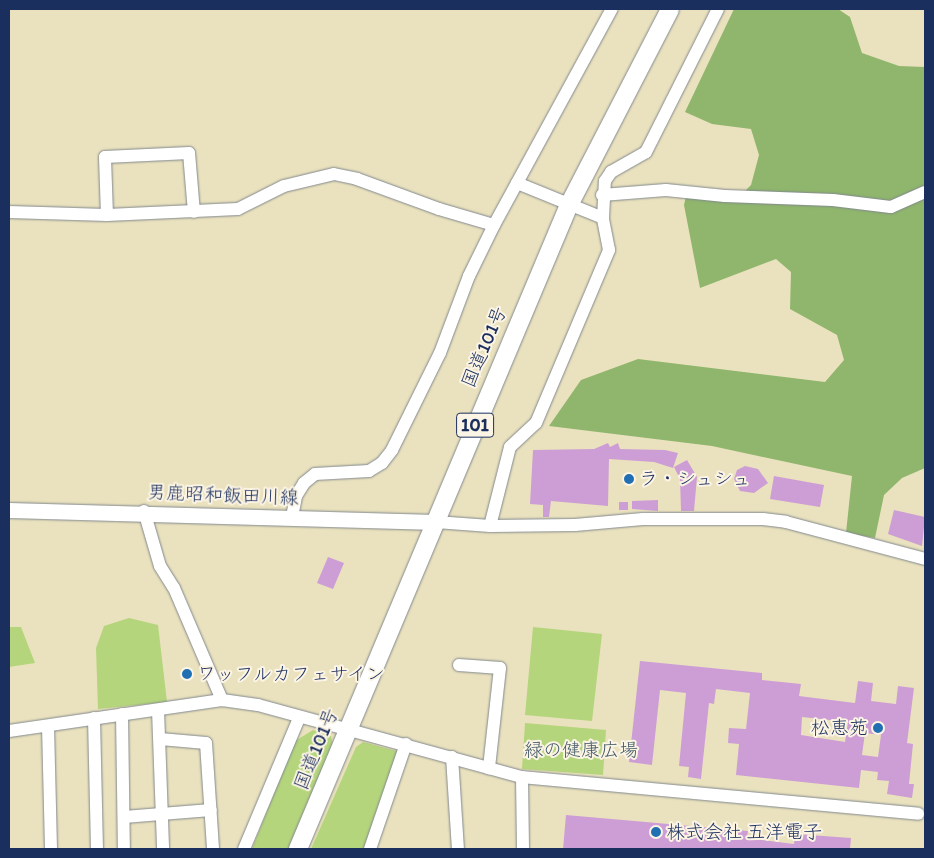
<!DOCTYPE html>
<meta charset="utf-8">
<style>
body{margin:0}
#map{position:relative;width:934px;height:858px;overflow:hidden;background:#eae2be;font-family:Itim,"Klee One",sans-serif}
div>[style]{position:absolute}
.green>*{inset:0;background:#b4d57c}
.forest>*{inset:0;background:#8fb66c}
.building>*{inset:0;background:#cd9ed5}
.roads{filter:drop-shadow(0 0 1px #82888e) drop-shadow(0 0 1px #82888e)}
.minor>*{height:12px;margin:-6px;padding:0 6px;transform-origin:6px;border-radius:6px;background:#fff}
.major>*{height:15px;margin:-7.5px;padding:0 7.5px;transform-origin:7.5px;border-radius:7.5px;background:#fff}
.highway>*{height:18px;margin:-9px;padding:0 9px;transform-origin:9px;border-radius:9px;background:#fff}
.dots>*{width:14px;height:14px;translate:-50% -50%;box-sizing:border-box;border:2px solid #fcf5e5;border-radius:50%}
span{translate:-50% -50%;white-space:nowrap;text-align:center;line-height:1.15;-webkit-text-stroke:4px #fcf5e5;paint-order:stroke}
.shield-label span{padding:1px 4px;background:#fcf5e5;border:1px solid;border-radius:4px;-webkit-text-stroke-width:0}
.shield-label{font-size:18px;color:#1b2f5e;font-weight:700}
.street-label{font-size:19px;color:#1b2f5e}
.poi-label{font-size:19px;color:#1b2f5e}
.left{translate:0 -50%;text-align:left}
.right{translate:-100% -50%;text-align:right}
.park-label{font-size:19px;color:#415866}
.frame{position:absolute;inset:0;border:10px solid #1b2f5e;pointer-events:none}
</style>
<div id="map">
<div class="green">
<i style="clip-path:polygon(129px 618px,158px 625px,167px 702px,98px 709px,96px 648px,104px 626px)"></i>
<i style="clip-path:polygon(9px 627px,21px 627px,35px 663px,9px 667px)"></i>
<i style="clip-path:polygon(533px 627px,602px 634px,592px 721px,525px 715px)"></i>
<i style="clip-path:polygon(525px 723px,606px 730px,603px 775px,522px 769px)"></i>
<i style="clip-path:polygon(313px 730px,331px 736px,333px 745px,290px 849px,252px 849px,295px 741px)"></i>
<i style="clip-path:polygon(363px 742px,400px 752px,366px 849px,311px 849px,356px 747px)"></i>
</div>
<div class="forest">
<i style="clip-path:polygon(734px 9px,838px 9px,850px 17px,862px 53px,899px 66px,925px 67px,925px 468px,902px 478px,884px 495px,875px 538px,846px 533px,852px 476px,712px 446px,549px 426px,581px 380px,638px 359px,825px 382px,844px 360px,837px 335px,790px 309px,791px 272px,776px 259px,700px 288px,684px 205px,688px 187px,743px 193px,751px 185px,759px 155px,751px 129px,712px 124px,685px 112px)"></i>
</div>
<div class="building">
<i style="clip-path:polygon(608px 443px,610px 447px,618px 443px,620px 449px,665px 450px,678px 453px,673px 468px,654px 462px,609px 459px,608px 506px,551px 501px,549px 517px,543px 517px,543px 505px,530px 504px,533px 450px,594px 449px)"></i>
<i style="clip-path:polygon(687px 460px,697px 477px,694px 511px,681px 511px,680px 479px,674px 467px)"></i>
<i style="clip-path:polygon(745px 466px,758px 469px,768px 483px,754px 493px,740px 491px,734px 479px,737px 470px)"></i>
<i style="clip-path:polygon(774px 476px,824px 485px,820px 507px,770px 499px)"></i>
<i style="clip-path:polygon(658px 500px,658px 511px,632px 509px,632px 501px)"></i>
<i style="clip-path:polygon(619px 502px,628px 502px,628px 510px,619px 510px)"></i>
<i style="clip-path:polygon(894px 510px,925px 517px,922px 546px,888px 534px)"></i>
<i style="clip-path:polygon(328px 557px,344px 563px,333px 589px,317px 583px)"></i>
<i style="clip-path:polygon(evenodd,640px 661px,762px 673px,762px 680px,801px 684px,799px 696px,855px 703px,858px 681px,873px 683px,871px 701px,896px 704px,898px 686px,914px 688px,907px 743px,913px 744px,909px 784px,914px 784px,912px 798px,887px 794px,889px 781px,877px 780px,878px 772px,861px 770px,859px 788px,736px 775px,739px 744px,728px 743px,729px 728px,746px 729px,750px 693px,716px 689px,714px 704px,709px 703px,701px 779px,688px 777px,689px 767px,679px 766px,686px 693px,660px 690px,652px 765px,629px 762px,640px 661px,802px 717px,848px 722px,845px 742px,801px 735px,802px 717px,640px 661px,865px 733px,881px 735px,878px 757px,862px 755px,865px 733px)"></i>
<i style="clip-path:polygon(566px 815px,748px 831px,747px 838px,794px 844px,795px 834px,851px 838px,850px 849px,563px 849px)"></i>
</div>
<div class="roads">
<div class="minor">
<i style="left:517px;top:183px;width:93px;rotate:22.1deg"></i>
<i style="left:602px;top:195px;width:64px;rotate:-4.5deg"></i>
<i style="left:666px;top:190px;width:59px;rotate:5.8deg"></i>
<i style="left:725px;top:196px;width:108px;rotate:2.1deg"></i>
<i style="left:833px;top:200px;width:58px;rotate:6.9deg"></i>
<i style="left:891px;top:207px;width:37px;rotate:-24deg"></i>
<i style="left:9px;top:212px;width:98px;rotate:1.8deg"></i>
<i style="left:107px;top:215px;width:131px;rotate:-2.6deg"></i>
<i style="left:238px;top:209px;width:51px;rotate:-26.6deg"></i>
<i style="left:284px;top:186px;width:51px;rotate:-13.5deg"></i>
<i style="left:334px;top:174px;width:24px;rotate:12deg"></i>
<i style="left:357px;top:179px;width:87px;rotate:20.1deg"></i>
<i style="left:439px;top:209px;width:57px;rotate:16.2deg"></i>
<i style="left:107px;top:215px;width:58px;rotate:-92deg"></i>
<i style="left:105px;top:157px;width:84px;rotate:-2.7deg"></i>
<i style="left:189px;top:153px;width:59px;rotate:85.2deg"></i>
<i style="left:144px;top:511px;width:57px;rotate:73.8deg"></i>
<i style="left:160px;top:566px;width:26px;rotate:58deg"></i>
<i style="left:174px;top:588px;width:122px;rotate:66.8deg"></i>
<i style="left:292px;top:517px;width:21px;rotate:-79deg"></i>
<i style="left:296px;top:496px;width:15px;rotate:-58deg"></i>
<i style="left:304px;top:483px;width:14px;rotate:-39deg"></i>
<i style="left:315px;top:474px;width:54px;rotate:-3.2deg"></i>
<i style="left:369px;top:471px;width:15px;rotate:-32deg"></i>
<i style="left:382px;top:463px;width:16px;rotate:-52deg"></i>
<i style="left:392px;top:450px;width:108px;rotate:-63.7deg"></i>
<i style="left:440px;top:353px;width:82px;rotate:-69.4deg"></i>
<i style="left:469px;top:276px;width:57px;rotate:-63.9deg"></i>
<i style="left:494px;top:225px;width:246px;rotate:-61.4deg"></i>
<i style="left:436px;top:522px;width:54px;rotate:4.2deg"></i>
<i style="left:490px;top:526px;width:85px;rotate:-0.7deg"></i>
<i style="left:575px;top:525px;width:68px;rotate:-5deg"></i>
<i style="left:643px;top:519px;width:120px"></i>
<i style="left:763px;top:519px;width:23px;rotate:7deg"></i>
<i style="left:786px;top:522px;width:144px;rotate:14.9deg"></i>
<i style="left:490px;top:526px;width:81px;rotate:-75.8deg"></i>
<i style="left:510px;top:447px;width:35px;rotate:-43deg"></i>
<i style="left:536px;top:423px;width:188px;rotate:-67.1deg"></i>
<i style="left:609px;top:250px;width:33px;rotate:-101deg"></i>
<i style="left:603px;top:218px;width:37px;rotate:-87deg"></i>
<i style="left:605px;top:181px;width:11px;rotate:-56deg"></i>
<i style="left:611px;top:172px;width:40px;rotate:-29.7deg"></i>
<i style="left:646px;top:152px;width:160px;rotate:-63.3deg"></i>
<i style="left:459px;top:665px;width:41px;rotate:4.2deg"></i>
<i style="left:500px;top:668px;width:101px;rotate:96.3deg"></i>
<i style="left:158px;top:710px;width:139px;rotate:87.9deg"></i>
<i style="left:122px;top:714px;width:135px;rotate:89.2deg"></i>
<i style="left:94px;top:718px;width:131px;rotate:88.7deg"></i>
<i style="left:48px;top:726px;width:123px;rotate:88.6deg"></i>
<i style="left:9px;top:731px;width:215px;rotate:-8.3deg"></i>
<i style="left:222px;top:700px;width:36px;rotate:8deg"></i>
<i style="left:258px;top:705px;width:274px;rotate:15.3deg"></i>
<i style="left:522px;top:777px;width:398px;rotate:5.3deg"></i>
<i style="left:160px;top:739px;width:46px;rotate:5deg"></i>
<i style="left:206px;top:743px;width:106px;rotate:86.2deg"></i>
<i style="left:452px;top:757px;width:92px;rotate:86.3deg"></i>
<i style="left:522px;top:777px;width:72px;rotate:89.2deg"></i>
<i style="left:124px;top:817px;width:87px;rotate:-4.6deg"></i>
<i style="left:244px;top:849px;width:142px;rotate:-67.2deg"></i>
<i style="left:370px;top:849px;width:111px;rotate:-71.1deg"></i>
</div>
<div class="major">
<i style="left:9px;top:510px;width:427px;rotate:1.6deg"></i>
</div>
<div class="highway">
<i style="left:298px;top:849px;width:699px;rotate:-67.18deg"></i>
<i style="left:569px;top:205px;width:220px;rotate:-62.7deg"></i>
</div>
</div>
<div class="dots">
<i style="left:629px;top:479px;background:#1f6fb2"></i>
<i style="left:187px;top:674px;background:#1f6fb2"></i>
<i style="left:878px;top:728px;background:#1f6fb2"></i>
<i style="left:656px;top:832px;background:#1f6fb2"></i>
</div>
<div class="shield-label">
<span style="left:475px;top:425px">101</span>
</div>
<div class="street-label">
<span style="left:484px;top:347px;rotate:-67deg">国道101号</span>
<span style="left:223px;top:495px;rotate:2deg">男鹿昭和飯田川線</span>
<span style="left:316px;top:749px;rotate:-68deg">国道101号</span>
</div>
<div class="poi-label">
<span class="left" style="left:639px;top:479px">ラ・シュシュ</span>
<span class="left" style="left:197px;top:674px">ワッフルカフェサイン</span>
<span class="right" style="left:868px;top:728px">松恵苑</span>
<span class="left" style="left:666px;top:832px">株式会社 五洋電子</span>
</div>
<div class="park-label">
<span style="left:581px;top:750px">緑の健康広場</span>
</div>
<div class="frame"></div>
</div>
